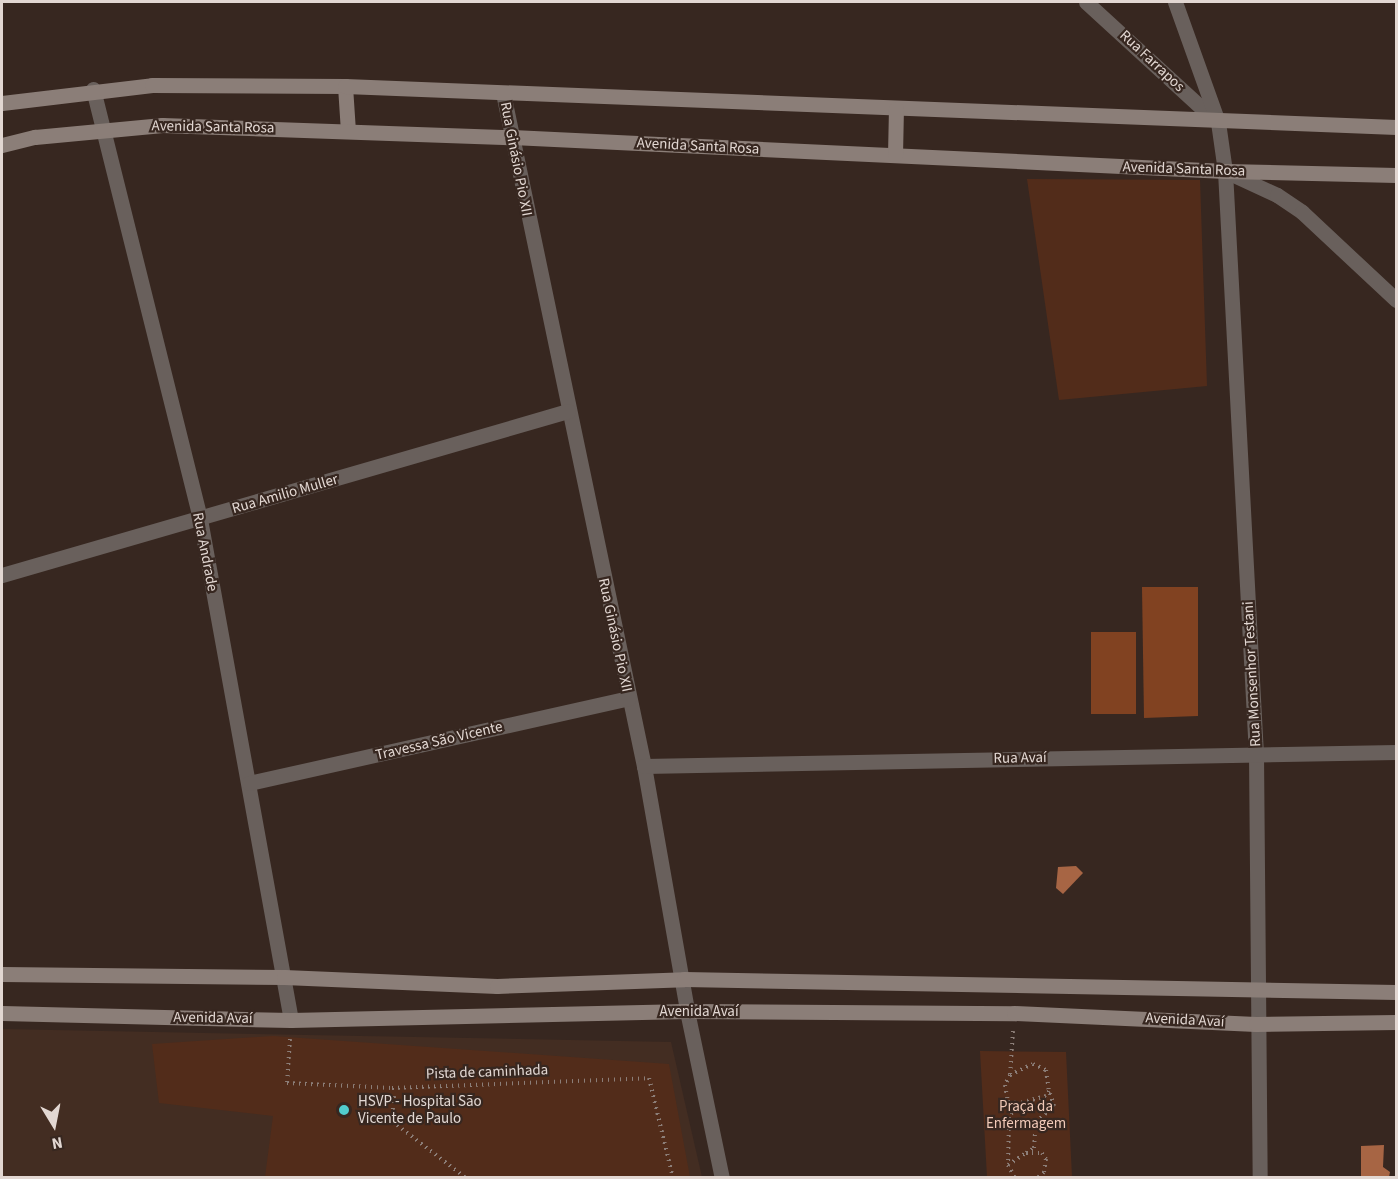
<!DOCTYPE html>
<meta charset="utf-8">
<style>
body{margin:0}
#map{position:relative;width:1398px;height:1179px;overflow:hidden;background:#372720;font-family:"Source Sans 3",sans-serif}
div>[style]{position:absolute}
.built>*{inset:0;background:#432d22}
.green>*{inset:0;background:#522c1a}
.water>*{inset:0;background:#a76544}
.building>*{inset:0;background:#814221}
.path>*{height:4px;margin-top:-2px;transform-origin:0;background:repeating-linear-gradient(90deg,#8c7e78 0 1.5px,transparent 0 6px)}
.street>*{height:15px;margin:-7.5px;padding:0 7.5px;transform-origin:7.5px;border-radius:7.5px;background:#69605c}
.secondary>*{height:15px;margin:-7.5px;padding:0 7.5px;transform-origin:7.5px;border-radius:7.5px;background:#8b7e78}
.dots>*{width:16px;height:16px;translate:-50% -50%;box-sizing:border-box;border:3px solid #372720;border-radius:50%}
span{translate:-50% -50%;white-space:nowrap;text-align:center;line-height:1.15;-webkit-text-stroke:4.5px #372720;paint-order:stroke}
.street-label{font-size:15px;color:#e2d7d2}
.poi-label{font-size:15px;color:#e2d7d2}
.left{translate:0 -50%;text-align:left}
.park-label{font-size:15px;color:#f2cab8}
.frame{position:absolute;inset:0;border:3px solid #e2d7d2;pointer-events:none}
.north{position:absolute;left:24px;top:1095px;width:60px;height:60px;-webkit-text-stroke:4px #372720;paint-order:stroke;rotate:170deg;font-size:16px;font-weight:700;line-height:24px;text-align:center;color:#e2d7d2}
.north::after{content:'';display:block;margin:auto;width:21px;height:27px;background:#e2d7d2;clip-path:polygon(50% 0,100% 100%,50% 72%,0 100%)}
</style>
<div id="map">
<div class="built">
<i style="clip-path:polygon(2px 1029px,671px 1042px,702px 1177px,2px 1178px)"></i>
</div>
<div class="green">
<i style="clip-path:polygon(1027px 179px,1200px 180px,1207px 386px,1059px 400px)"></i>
<i style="clip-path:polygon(273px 1036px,669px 1064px,690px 1177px,265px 1177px,273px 1116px,159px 1103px,152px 1044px)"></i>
<i style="clip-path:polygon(980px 1051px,1066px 1052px,1072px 1177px,987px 1177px)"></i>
</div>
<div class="water">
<i style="clip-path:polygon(1076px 866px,1083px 873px,1063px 894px,1056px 888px,1058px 867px)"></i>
<i style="clip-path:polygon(1384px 1145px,1383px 1167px,1390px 1172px,1389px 1177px,1361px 1177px,1361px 1146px)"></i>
</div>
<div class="building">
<i style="clip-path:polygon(1142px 587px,1198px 587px,1198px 716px,1144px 718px)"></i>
<i style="clip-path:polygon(1091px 632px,1136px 632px,1136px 714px,1091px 714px)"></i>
</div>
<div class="path">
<i style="left:1013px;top:1031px;width:44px;rotate:93.9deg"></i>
<i style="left:1010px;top:1075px;width:25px;rotate:-26deg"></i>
<i style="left:1033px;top:1064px;width:14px;rotate:25deg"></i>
<i style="left:1046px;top:1070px;width:21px;rotate:82deg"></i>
<i style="left:290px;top:1039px;width:44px;rotate:93.9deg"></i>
<i style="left:287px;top:1083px;width:105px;rotate:2.7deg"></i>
<i style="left:392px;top:1088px;width:257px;rotate:-2.2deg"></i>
<i style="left:649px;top:1078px;width:103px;rotate:76.5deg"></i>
<i style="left:1010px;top:1075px;width:11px;rotate:117deg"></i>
<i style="left:1005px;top:1085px;width:17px;rotate:80deg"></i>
<i style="left:1008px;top:1102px;width:10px;rotate:6deg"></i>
<i style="left:394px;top:1096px;width:21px;rotate:95deg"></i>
<i style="left:392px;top:1117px;width:9px;rotate:58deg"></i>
<i style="left:397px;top:1125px;width:87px;rotate:37.5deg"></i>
<i style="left:1026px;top:1153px;width:9px;rotate:-32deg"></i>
<i style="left:1034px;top:1148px;width:26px;rotate:-86deg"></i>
<i style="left:1036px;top:1122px;width:24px;rotate:-42deg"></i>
<i style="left:1054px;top:1106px;width:16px;rotate:-108deg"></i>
<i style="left:1049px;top:1091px;width:6px;rotate:121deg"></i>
<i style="left:1046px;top:1096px;width:28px;rotate:165deg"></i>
<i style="left:1019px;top:1103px;width:17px;rotate:126deg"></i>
<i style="left:1009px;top:1117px;width:48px;rotate:91.2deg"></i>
<i style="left:1008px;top:1165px;width:22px;rotate:-34deg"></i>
<i style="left:1026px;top:1153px;width:16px"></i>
<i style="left:1042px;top:1153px;width:7px;rotate:56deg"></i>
<i style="left:1046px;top:1159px;width:13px;rotate:99deg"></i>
<i style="left:1044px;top:1172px;width:9px;rotate:139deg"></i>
<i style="left:1008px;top:1165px;width:15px;rotate:62deg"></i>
</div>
<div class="street">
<i style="left:1086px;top:2px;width:175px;rotate:42.5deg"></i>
<i style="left:1175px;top:2px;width:127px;rotate:70.3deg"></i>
<i style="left:1218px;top:122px;width:49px;rotate:81.9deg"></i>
<i style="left:1225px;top:171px;width:584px;rotate:86.96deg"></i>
<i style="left:1256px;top:754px;width:424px;rotate:89.5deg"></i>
<i style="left:93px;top:89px;width:443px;rotate:76deg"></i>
<i style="left:200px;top:519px;width:509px;rotate:79.71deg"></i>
<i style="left:503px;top:93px;width:688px;rotate:78.17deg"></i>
<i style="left:644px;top:766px;width:249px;rotate:80deg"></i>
<i style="left:687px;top:1011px;width:171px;rotate:78.2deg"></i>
<i style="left:1225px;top:171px;width:57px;rotate:24.8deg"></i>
<i style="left:1277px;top:195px;width:30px;rotate:34deg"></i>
<i style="left:1302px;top:212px;width:129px;rotate:43.1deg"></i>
<i style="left:2px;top:575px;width:589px;rotate:-16.16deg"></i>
<i style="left:644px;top:766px;width:752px;rotate:-1.07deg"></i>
<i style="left:249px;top:783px;width:389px;rotate:-12.6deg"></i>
</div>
<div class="secondary">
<i style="left:345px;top:86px;width:45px;rotate:86.2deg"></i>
<i style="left:2px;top:103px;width:151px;rotate:-6.8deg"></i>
<i style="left:152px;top:85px;width:193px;rotate:0.3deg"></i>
<i style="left:345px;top:86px;width:1052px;rotate:2.23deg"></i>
<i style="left:2px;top:145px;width:34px;rotate:-14deg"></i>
<i style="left:35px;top:137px;width:128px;rotate:-5.4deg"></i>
<i style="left:162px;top:125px;width:350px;rotate:2deg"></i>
<i style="left:512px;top:137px;width:714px;rotate:2.73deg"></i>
<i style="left:1225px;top:171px;width:171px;rotate:1.3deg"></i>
<i style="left:895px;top:155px;width:46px;rotate:-88.8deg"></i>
<i style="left:2px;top:974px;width:282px;rotate:0.6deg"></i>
<i style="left:284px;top:977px;width:213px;rotate:2.4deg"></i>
<i style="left:497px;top:986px;width:187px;rotate:-2.1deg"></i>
<i style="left:684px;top:979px;width:712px;rotate:1.05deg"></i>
<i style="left:2px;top:1013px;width:289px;rotate:1.4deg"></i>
<i style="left:291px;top:1020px;width:396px;rotate:-1.3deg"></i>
<i style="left:687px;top:1011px;width:327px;rotate:0.4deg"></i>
<i style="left:1014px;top:1013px;width:242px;rotate:2.6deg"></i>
<i style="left:1256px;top:1024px;width:140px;rotate:-0.8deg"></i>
</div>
<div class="dots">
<i style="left:344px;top:1110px;background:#52cdce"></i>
</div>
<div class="street-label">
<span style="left:1152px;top:61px;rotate:43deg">Rua Farrapos</span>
<span style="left:213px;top:127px;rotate:1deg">Avenida Santa Rosa</span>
<span style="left:698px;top:146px;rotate:3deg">Avenida Santa Rosa</span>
<span style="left:516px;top:159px;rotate:79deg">Rua Ginásio Pio XII</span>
<span style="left:1184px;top:169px;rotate:2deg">Avenida Santa Rosa</span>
<span style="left:285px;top:494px;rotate:-16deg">Rua Amilio Muller</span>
<span style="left:205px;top:552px;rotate:79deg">Rua Andrade</span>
<span style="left:615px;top:635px;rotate:78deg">Rua Ginásio Pio XII</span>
<span style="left:1252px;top:674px;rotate:-93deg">Rua Monsenhor Testani</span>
<span style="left:439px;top:741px;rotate:-13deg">Travessa São Vicente</span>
<span style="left:1020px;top:758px;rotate:-1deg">Rua Avaí</span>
<span style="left:699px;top:1012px">Avenida Avaí</span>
<span style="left:213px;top:1018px;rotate:1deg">Avenida Avaí</span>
<span style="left:1185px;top:1020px;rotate:3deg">Avenida Avaí</span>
<span style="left:487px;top:1072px;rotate:-2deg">Pista de caminhada</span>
</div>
<div class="poi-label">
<span class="left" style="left:358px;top:1110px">HSVP - Hospital São<br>Vicente de Paulo</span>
</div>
<div class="park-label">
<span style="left:1026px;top:1115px">Praça da<br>Enfermagem</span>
</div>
<div class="frame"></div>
<div class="north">N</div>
</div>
